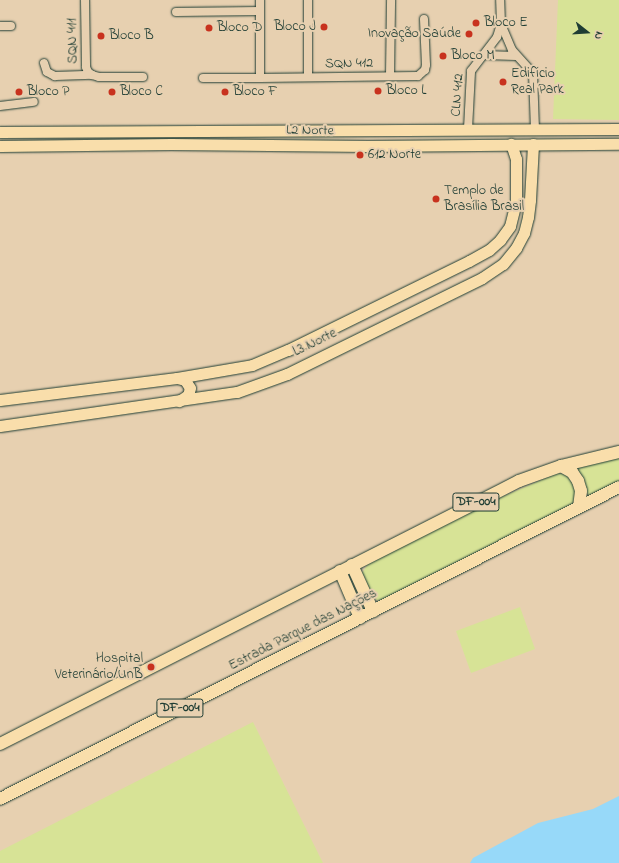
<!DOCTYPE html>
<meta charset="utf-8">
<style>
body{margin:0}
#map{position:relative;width:619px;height:863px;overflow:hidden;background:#e7d0b0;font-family:"Indie Flower",sans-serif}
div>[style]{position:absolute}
.green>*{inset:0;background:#d7e396}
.water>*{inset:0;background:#97d9f9}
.roads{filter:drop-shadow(0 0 1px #1f3d34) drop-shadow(0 0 1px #1f3d34)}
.minor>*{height:8px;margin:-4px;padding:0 4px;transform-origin:4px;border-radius:4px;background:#e7d0b0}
.major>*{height:11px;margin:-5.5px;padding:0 5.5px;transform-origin:5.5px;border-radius:5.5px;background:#f9deab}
.highway>*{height:12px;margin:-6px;padding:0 6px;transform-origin:6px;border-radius:6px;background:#f9deab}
.dots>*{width:11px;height:11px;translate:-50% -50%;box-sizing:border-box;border:2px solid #e7d0b0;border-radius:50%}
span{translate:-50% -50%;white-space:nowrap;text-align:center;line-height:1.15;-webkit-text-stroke:4px #e7d0b0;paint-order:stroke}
.shield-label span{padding:1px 3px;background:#e7d0b0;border:1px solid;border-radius:3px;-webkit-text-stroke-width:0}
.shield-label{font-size:13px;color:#1f3d34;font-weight:700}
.poi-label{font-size:14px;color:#1f3d34}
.left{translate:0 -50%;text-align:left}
.right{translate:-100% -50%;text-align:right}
.street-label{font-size:14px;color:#1f3d34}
.north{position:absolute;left:567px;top:12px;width:40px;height:40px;-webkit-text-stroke:3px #e7d0b0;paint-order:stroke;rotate:107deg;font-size:11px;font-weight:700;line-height:16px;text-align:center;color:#1f3d34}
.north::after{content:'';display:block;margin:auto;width:14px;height:18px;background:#1f3d34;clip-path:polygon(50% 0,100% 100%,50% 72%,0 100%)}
</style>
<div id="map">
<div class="green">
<i style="clip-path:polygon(558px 0,619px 0,619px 120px,553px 119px)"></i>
<i style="clip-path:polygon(619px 458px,619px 483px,589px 497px,576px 468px)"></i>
<i style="clip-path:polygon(558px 473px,567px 475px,575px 484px,575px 500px,572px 504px,379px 601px,373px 598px,362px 573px,368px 564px,483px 505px)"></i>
<i style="clip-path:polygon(520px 607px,535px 649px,471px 673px,456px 631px)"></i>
<i style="clip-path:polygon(253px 722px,323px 863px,0 863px,0 851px)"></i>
</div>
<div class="water">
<i style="clip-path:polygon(619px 796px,619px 863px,470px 863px,473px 858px,538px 823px,593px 809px)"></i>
</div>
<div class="roads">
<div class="minor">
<i style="left:85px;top:0;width:67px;rotate:89.1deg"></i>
<i style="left:86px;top:67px;width:5px;rotate:68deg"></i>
<i style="left:88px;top:72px;width:5px;rotate:37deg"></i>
<i style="left:92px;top:75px;width:7px;rotate:16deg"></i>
<i style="left:99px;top:77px;width:44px"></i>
<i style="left:260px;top:0;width:78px;rotate:90deg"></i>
<i style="left:260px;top:78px;width:158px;rotate:-0.7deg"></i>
<i style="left:418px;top:76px;width:9px;rotate:-41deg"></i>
<i style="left:425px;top:70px;width:5px;rotate:-79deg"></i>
<i style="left:426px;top:65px;width:46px;rotate:-92.5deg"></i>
<i style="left:176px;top:12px;width:84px;rotate:-0.7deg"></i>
<i style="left:501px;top:24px;width:28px;rotate:67deg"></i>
<i style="left:512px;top:50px;width:31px;rotate:48deg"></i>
<i style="left:533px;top:73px;width:56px;rotate:88deg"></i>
<i style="left:0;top:26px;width:11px"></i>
<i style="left:484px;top:55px;width:32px;rotate:2deg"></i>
<i style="left:44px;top:63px;width:9px;rotate:72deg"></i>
<i style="left:47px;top:72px;width:9px;rotate:27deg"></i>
<i style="left:55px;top:76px;width:37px;rotate:-2deg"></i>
<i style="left:390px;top:76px;width:76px;rotate:-89.2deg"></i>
<i style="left:308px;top:77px;width:77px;rotate:-90deg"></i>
<i style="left:203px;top:78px;width:57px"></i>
<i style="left:0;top:106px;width:34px;rotate:-7deg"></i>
<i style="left:468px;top:129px;width:58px;rotate:-87deg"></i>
<i style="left:471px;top:71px;width:43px;rotate:-52.6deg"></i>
<i style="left:497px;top:37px;width:14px;rotate:-73deg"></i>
<i style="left:501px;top:24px;width:24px;rotate:-92deg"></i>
</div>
<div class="major">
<i style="left:0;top:132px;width:619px;rotate:-0.28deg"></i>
<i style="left:0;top:146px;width:171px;rotate:-0.7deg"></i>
<i style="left:171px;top:144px;width:197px;rotate:0.6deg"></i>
<i style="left:368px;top:146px;width:251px;rotate:-0.5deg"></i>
<i style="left:177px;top:378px;width:8px;rotate:14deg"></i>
<i style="left:185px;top:380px;width:9px;rotate:58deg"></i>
<i style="left:190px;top:388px;width:7px;rotate:106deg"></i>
<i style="left:188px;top:395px;width:11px;rotate:146deg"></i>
<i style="left:0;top:400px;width:178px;rotate:-7.1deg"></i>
<i style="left:177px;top:378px;width:76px;rotate:-9.8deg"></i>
<i style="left:252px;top:365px;width:39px;rotate:-23deg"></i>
<i style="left:288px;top:350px;width:202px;rotate:-26.2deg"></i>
<i style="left:469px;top:261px;width:23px;rotate:-29deg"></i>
<i style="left:489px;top:250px;width:15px;rotate:-42deg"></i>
<i style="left:500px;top:240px;width:17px;rotate:-54deg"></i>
<i style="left:510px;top:226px;width:25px;rotate:-76deg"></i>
<i style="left:516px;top:202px;width:43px;rotate:-90deg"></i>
<i style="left:516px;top:159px;width:16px;rotate:-108deg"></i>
<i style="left:0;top:426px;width:239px;rotate:-8.2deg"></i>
<i style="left:237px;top:392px;width:53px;rotate:-19.8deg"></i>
<i style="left:287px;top:374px;width:217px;rotate:-26.2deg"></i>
<i style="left:482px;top:278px;width:25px;rotate:-34deg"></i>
<i style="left:503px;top:264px;width:21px;rotate:-51deg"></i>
<i style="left:516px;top:248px;width:17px;rotate:-62deg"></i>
<i style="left:524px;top:233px;width:16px;rotate:-76deg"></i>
<i style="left:528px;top:217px;width:17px;rotate:-83deg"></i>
<i style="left:530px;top:200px;width:56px;rotate:-86.9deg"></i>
</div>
<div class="highway">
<i style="left:561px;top:466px;width:13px;rotate:29deg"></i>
<i style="left:572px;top:472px;width:11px;rotate:56deg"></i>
<i style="left:578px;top:481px;width:10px;rotate:73deg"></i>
<i style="left:581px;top:491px;width:16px;rotate:97deg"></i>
<i style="left:352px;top:565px;width:51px;rotate:65.5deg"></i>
<i style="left:340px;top:571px;width:51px;rotate:66.9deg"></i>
<i style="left:0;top:744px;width:582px;rotate:-26.87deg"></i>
<i style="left:519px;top:481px;width:45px;rotate:-19.7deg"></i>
<i style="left:561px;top:466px;width:60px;rotate:-13.6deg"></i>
<i style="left:0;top:799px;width:693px;rotate:-26.75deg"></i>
</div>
</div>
<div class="dots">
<i style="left:476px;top:23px;background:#c8321e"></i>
<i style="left:324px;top:27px;background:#c8321e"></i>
<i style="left:209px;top:28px;background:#c8321e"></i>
<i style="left:469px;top:34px;background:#c8321e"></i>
<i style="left:101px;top:36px;background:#c8321e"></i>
<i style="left:443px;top:56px;background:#c8321e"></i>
<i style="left:503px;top:82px;background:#c8321e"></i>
<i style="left:378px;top:91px;background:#c8321e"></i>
<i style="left:19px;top:92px;background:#c8321e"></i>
<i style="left:112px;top:92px;background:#c8321e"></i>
<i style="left:225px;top:92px;background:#c8321e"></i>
<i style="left:360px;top:155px;background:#c8321e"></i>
<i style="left:436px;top:199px;background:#c8321e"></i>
<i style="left:151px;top:667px;background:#c8321e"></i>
</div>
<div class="shield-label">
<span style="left:476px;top:502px">DF-004</span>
<span style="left:180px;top:708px">DF-004</span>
</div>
<div class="poi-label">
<span class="left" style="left:484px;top:23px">Bloco E</span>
<span class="right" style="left:316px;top:27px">Bloco J</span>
<span class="left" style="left:217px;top:28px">Bloco D</span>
<span class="right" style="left:461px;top:34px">Inovação Saúde</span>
<span class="left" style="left:109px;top:36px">Bloco B</span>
<span class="left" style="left:451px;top:56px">Bloco M</span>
<span class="left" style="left:511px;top:82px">Edifício<br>Real Park</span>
<span class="left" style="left:386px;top:91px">Bloco L</span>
<span class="left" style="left:27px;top:92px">Bloco P</span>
<span class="left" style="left:120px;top:92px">Bloco C</span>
<span class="left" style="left:233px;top:92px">Bloco F</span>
<span class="left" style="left:368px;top:155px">612 Norte</span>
<span class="left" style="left:444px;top:199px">Templo de<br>Brasília Brasil</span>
<span class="right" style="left:143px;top:667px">Hospital<br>Veterinário/UnB</span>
</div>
<div class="street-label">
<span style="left:73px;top:41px;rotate:-92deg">SQN 411</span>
<span style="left:349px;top:64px;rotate:-1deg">SQN 412</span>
<span style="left:458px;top:95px;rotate:-86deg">CLN 412</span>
<span style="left:310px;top:131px;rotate:1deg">L2 Norte</span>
<span style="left:315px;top:343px;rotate:-26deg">L3 Norte</span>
<span style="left:303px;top:630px;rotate:-27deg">Estrada Parque das Nações</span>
</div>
<div class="north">N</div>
</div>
